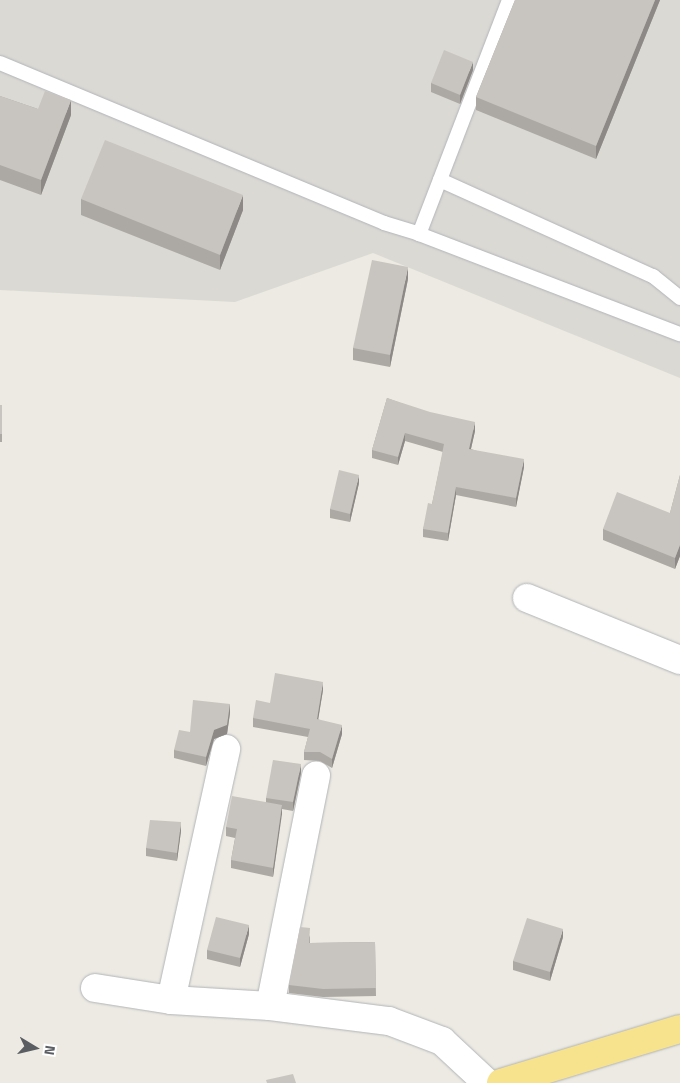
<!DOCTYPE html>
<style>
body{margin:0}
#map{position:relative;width:680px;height:1083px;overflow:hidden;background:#eceae2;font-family:"Titillium Web",sans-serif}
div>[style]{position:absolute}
.industrial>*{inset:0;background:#dbd9d4}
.roads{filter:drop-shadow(0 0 1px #b2b4b9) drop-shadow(0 0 1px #b2b4b9)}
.lane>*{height:14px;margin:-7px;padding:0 7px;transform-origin:7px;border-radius:7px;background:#fff}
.street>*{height:28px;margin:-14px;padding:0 14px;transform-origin:14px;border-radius:14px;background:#fff}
.highway>*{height:28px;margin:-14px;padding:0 14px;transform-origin:14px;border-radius:14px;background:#f7e28d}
.wall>*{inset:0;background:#aca9a4}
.shaded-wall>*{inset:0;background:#8c8986}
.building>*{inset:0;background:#c8c4bf}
span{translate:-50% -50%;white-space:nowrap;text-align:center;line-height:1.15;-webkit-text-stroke:5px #fff;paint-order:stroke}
.north{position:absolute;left:10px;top:1023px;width:50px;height:50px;-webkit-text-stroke:4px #fff;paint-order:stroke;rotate:99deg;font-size:14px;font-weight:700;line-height:20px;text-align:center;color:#5a5d62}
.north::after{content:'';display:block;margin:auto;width:18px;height:22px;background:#5a5d62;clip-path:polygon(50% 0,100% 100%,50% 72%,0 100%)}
</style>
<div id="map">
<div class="industrial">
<i style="clip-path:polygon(0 0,680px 0,680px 378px,373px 253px,235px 302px,0 290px)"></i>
</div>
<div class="roads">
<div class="lane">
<i style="left:509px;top:0;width:251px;rotate:111deg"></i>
<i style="left:419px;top:234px;width:280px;rotate:21deg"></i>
<i style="left:0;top:63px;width:416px;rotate:22.6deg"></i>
<i style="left:384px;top:223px;width:37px;rotate:17deg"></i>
<i style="left:440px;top:180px;width:234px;rotate:24.3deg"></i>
<i style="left:653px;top:276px;width:35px;rotate:39deg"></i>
</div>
<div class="street">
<i style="left:527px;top:598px;width:165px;rotate:22.1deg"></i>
<i style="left:95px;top:988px;width:77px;rotate:9deg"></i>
<i style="left:171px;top:1000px;width:99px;rotate:3.5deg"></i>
<i style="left:270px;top:1006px;width:120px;rotate:7.2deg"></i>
<i style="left:389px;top:1021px;width:57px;rotate:20.7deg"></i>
<i style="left:442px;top:1041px;width:62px;rotate:43deg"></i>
<i style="left:171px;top:1000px;width:257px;rotate:-77.6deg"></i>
<i style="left:270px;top:1006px;width:235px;rotate:-78.7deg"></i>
</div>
<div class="highway">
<i style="left:501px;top:1083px;width:187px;rotate:-16.8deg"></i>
</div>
</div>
<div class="wall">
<i style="clip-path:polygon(515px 0,660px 0,596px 159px,476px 110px,476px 97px)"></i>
<i style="clip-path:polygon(473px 70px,460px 104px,431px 92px,431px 83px)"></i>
<i style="clip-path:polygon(0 96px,38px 109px,71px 115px,41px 195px,0 180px)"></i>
<i style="clip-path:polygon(81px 199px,243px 210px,220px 270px,81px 215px)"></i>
<i style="clip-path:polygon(408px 279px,390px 367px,353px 360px,353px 348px)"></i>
<i style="clip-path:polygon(387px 398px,475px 431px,471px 449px,524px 467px,516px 507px,456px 495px,448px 541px,423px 537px,423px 529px,432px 504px,443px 452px,405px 441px,398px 465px,372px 458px,372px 450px)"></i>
<i style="clip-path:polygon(0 405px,2px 405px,2px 442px,0 442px)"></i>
<i style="clip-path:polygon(680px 475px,680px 556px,675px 569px,603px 540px,603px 529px,670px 513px)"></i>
<i style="clip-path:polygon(359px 483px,350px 522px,330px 518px,330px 509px)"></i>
<i style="clip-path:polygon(323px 690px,318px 719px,342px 734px,332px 768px,320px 761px,304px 760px,304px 752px,308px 737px,253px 727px,253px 718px,270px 703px)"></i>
<i style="clip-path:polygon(230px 713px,227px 734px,214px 739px,206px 766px,174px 758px,174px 750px,190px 732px)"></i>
<i style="clip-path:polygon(301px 773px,293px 811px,282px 809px,273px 877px,231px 868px,231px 860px,235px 838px,226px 836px,226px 827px,266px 802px,266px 798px)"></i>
<i style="clip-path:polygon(181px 831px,177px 861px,146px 856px,146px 848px)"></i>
<i style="clip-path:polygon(249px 934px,240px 967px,207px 959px,207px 950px)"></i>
<i style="clip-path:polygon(310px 935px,310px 943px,375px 942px,376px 996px,323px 997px,289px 993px,289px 985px)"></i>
<i style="clip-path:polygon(563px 937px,550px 981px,513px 970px,513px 961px)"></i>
</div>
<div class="shaded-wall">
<i style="clip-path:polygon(655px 0,660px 0,596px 159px,596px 146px)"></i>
<i style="clip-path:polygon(473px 62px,473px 70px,460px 104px,460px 95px)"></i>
<i style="clip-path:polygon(71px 100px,71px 115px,41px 195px,41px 180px)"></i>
<i style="clip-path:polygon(243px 195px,243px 210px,220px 270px,220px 255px)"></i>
<i style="clip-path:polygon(408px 267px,408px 279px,390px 367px,390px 355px)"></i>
<i style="clip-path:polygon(475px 422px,475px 431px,469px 457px,469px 449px)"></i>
<i style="clip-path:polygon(405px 433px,405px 441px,398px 465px,398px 457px)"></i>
<i style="clip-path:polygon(524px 459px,524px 467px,516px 507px,516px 498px)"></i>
<i style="clip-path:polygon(359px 475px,359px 483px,350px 522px,350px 514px)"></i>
<i style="clip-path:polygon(456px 487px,456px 495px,448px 541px,448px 533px)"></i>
<i style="clip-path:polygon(680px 545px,680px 556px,675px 569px,675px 558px)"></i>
<i style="clip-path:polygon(323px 682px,323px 690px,317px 727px,317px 719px)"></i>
<i style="clip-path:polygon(230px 704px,230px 713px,227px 734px,214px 739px,206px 766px,206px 757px,214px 730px)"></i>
<i style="clip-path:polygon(342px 725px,342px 734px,332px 768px,332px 759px)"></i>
<i style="clip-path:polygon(301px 764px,301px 773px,293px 811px,293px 802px)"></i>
<i style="clip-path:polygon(282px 805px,282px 814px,273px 877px,273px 868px)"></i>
<i style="clip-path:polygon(181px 822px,181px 831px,177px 861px,177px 853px)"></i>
<i style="clip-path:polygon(249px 925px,249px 934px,240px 967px,240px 958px)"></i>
<i style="clip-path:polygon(563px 929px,563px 937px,550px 981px,550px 972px)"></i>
</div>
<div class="building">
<i style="clip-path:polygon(515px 0,655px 0,596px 146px,476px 97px)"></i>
<i style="clip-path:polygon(444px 50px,473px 62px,460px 95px,431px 83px)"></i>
<i style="clip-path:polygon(45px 91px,71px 100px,41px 180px,0 165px,0 96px,38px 109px)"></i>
<i style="clip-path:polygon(105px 140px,243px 195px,220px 255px,81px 199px)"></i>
<i style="clip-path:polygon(372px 260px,408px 267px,390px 355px,353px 348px)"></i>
<i style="clip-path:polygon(387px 398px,430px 412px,475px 422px,469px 449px,524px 459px,516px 498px,456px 487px,448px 533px,423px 529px,428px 503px,432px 504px,444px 444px,405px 433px,398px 457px,372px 450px)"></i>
<i style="clip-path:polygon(0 405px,2px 405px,2px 434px,0 434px)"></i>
<i style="clip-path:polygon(339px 470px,359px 475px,350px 514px,330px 509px)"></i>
<i style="clip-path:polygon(680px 475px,680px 545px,675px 558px,603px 529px,617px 492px,670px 513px)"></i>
<i style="clip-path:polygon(275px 673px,323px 682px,317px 719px,342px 725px,332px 759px,320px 752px,304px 752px,310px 729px,253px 718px,256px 700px,270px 703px)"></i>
<i style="clip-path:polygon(193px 700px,230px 704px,227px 725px,214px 730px,206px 757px,174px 750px,179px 730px,190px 732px)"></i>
<i style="clip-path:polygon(273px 760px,301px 764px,293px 802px,266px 798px)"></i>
<i style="clip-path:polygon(232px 796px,282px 805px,273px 868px,231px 860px,237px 829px,226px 827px)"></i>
<i style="clip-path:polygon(150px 820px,181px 822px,177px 853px,146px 848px)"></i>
<i style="clip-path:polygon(216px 917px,249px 925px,240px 958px,207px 950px)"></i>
<i style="clip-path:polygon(527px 918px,563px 929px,550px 972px,513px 961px)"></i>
<i style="clip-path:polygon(300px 927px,310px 928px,309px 943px,375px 942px,376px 988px,323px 989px,289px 985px)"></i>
<i style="clip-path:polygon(293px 1074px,296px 1083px,267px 1083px,266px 1080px)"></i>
</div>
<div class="north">N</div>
</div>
